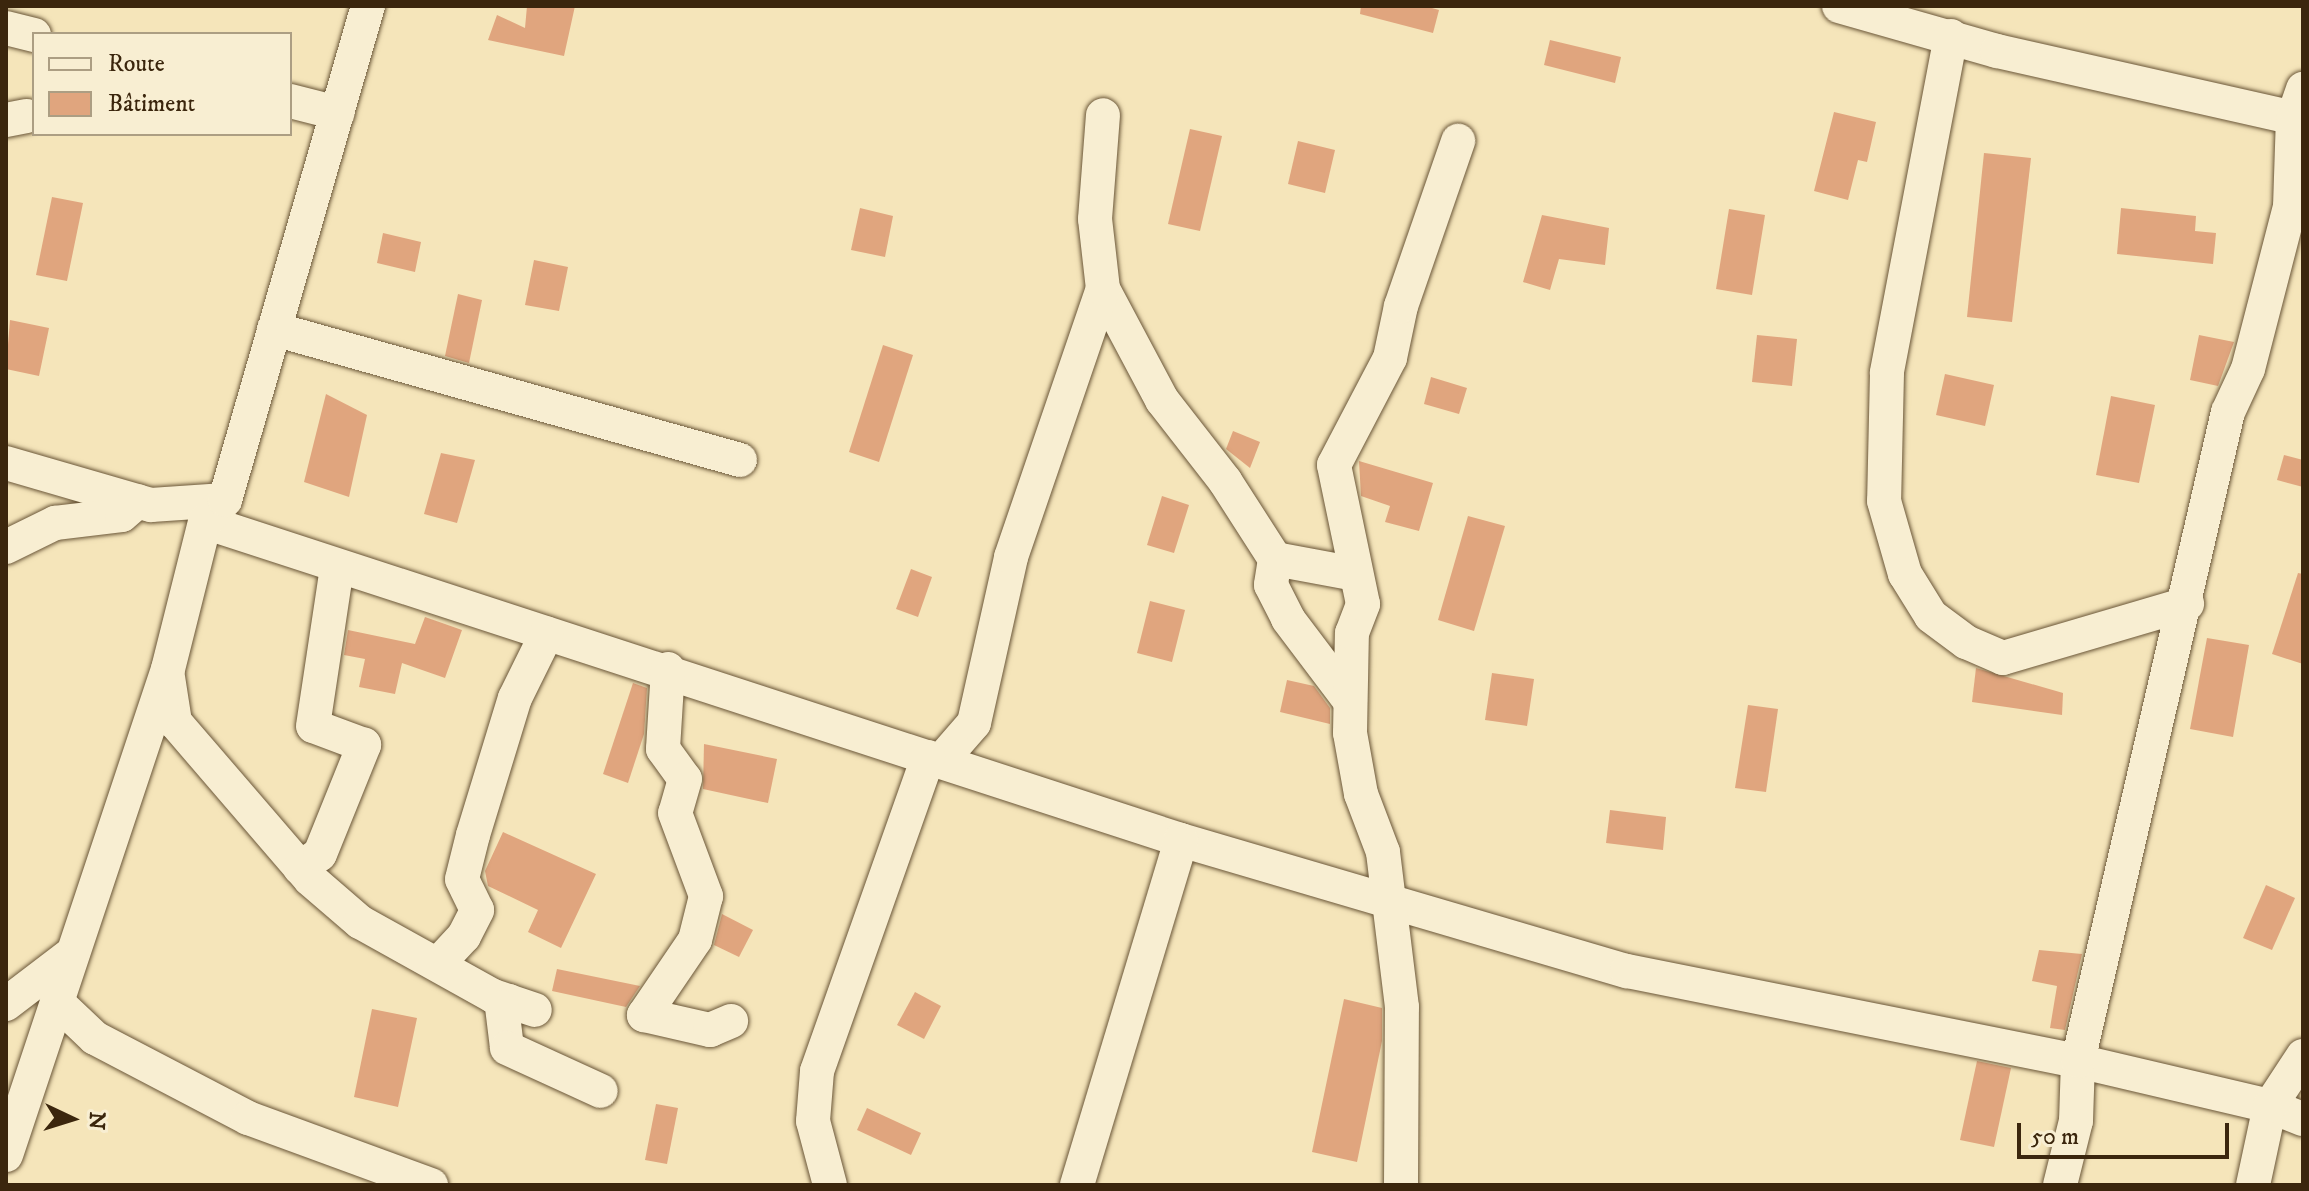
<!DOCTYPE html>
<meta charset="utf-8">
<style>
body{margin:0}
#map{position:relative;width:2309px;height:1191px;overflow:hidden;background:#f5e5ba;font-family:"IM FELL DW Pica",serif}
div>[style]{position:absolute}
.building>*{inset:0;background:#e0a57e}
.roads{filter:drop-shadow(0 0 2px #6a5638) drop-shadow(0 0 2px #6a5638)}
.street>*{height:34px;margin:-17px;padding:0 17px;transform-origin:17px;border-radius:17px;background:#f8eed2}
span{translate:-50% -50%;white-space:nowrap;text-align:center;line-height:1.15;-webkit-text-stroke:7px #f8eed2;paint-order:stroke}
.frame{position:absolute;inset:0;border:8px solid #3b260d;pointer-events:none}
.legend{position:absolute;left:32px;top:32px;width:260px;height:104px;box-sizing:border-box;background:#f8eed2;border:2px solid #ac9e83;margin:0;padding:10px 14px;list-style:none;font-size:24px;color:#3b260d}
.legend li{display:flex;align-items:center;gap:16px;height:40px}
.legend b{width:40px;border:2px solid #ac9e83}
.north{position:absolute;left:32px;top:1079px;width:80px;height:80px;-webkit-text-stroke:6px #f8eed2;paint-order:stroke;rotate:94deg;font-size:22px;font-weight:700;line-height:32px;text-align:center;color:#3b260d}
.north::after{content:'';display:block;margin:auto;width:28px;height:36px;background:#3b260d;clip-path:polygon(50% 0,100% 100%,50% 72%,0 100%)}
.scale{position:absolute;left:2017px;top:1123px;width:212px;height:36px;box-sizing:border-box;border:4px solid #3b260d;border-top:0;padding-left:10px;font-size:24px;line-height:28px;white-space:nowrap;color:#3b260d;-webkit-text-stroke:6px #f8eed2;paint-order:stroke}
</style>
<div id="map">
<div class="building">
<i style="clip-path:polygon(527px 6px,575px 6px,564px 56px,488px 40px,497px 15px,525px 28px)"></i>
<i style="clip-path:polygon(1361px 6px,1425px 6px,1439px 10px,1433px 33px,1360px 14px)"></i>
<i style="clip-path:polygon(1550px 40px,1621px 57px,1615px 83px,1544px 65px)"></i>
<i style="clip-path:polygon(1834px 112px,1876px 122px,1867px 162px,1858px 160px,1848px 200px,1814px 191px)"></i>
<i style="clip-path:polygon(1190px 129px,1222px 136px,1200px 231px,1168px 224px)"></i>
<i style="clip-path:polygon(1298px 141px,1335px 150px,1325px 193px,1288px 184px)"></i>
<i style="clip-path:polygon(1984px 153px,2031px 158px,2012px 322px,1967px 317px)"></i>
<i style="clip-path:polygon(52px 197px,83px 203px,67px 281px,36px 275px)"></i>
<i style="clip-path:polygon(860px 208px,893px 216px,885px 257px,851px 250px)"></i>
<i style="clip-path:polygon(2121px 208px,2196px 216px,2195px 231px,2216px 233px,2213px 264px,2117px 254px)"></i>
<i style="clip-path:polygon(1729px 209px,1765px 215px,1752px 295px,1716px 289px)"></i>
<i style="clip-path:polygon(1542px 215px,1609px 228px,1605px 265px,1559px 259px,1550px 290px,1523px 282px)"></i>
<i style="clip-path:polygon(383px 233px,421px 242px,415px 272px,377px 263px)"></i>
<i style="clip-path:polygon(534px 260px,568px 267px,559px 311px,525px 305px)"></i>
<i style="clip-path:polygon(458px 294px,482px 300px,469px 363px,445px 356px)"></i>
<i style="clip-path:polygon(10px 320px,49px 328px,39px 376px,6px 369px)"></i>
<i style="clip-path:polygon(1757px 335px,1797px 339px,1792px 386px,1752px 382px)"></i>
<i style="clip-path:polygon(2199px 335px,2234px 342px,2218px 386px,2190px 380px)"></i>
<i style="clip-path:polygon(883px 345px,913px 355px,879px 462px,849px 452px)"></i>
<i style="clip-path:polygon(1945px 374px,1994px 385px,1985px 426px,1936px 415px)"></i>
<i style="clip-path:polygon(1431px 377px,1467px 388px,1459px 414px,1424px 404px)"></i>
<i style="clip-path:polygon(326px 394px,367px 415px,349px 497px,304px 482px)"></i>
<i style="clip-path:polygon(2111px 396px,2155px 405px,2139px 483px,2096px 475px)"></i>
<i style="clip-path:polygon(1233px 431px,1260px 442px,1250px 468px,1226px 449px)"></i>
<i style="clip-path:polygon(441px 453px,475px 460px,457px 523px,424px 514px)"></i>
<i style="clip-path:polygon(2284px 455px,2303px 460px,2303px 487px,2277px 480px)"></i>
<i style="clip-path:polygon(1359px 461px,1433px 483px,1419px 531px,1385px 522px,1390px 506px,1361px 496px)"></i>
<i style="clip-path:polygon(1162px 496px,1189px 505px,1174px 553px,1147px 545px)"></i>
<i style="clip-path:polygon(1468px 516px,1505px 526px,1474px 631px,1438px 620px)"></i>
<i style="clip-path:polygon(911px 569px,932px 577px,918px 617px,896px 609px)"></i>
<i style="clip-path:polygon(2298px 573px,2303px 574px,2303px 664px,2272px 654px)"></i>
<i style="clip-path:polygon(1150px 601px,1185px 610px,1172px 662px,1137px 653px)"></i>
<i style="clip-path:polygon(425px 617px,462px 630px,445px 678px,402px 663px,395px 694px,359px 687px,365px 659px,344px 655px,348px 630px,415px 644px)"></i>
<i style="clip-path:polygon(2207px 638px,2249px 645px,2233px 737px,2190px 729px)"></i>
<i style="clip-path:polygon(1976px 668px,2063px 693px,2062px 715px,1972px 702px)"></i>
<i style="clip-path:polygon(1492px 673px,1534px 679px,1527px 726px,1485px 720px)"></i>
<i style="clip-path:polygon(1287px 680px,1314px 686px,1330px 708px,1330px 724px,1280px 712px)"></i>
<i style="clip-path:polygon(633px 683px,647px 688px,644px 734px,628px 783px,603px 774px)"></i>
<i style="clip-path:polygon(1748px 705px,1778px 709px,1766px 792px,1735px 788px)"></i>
<i style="clip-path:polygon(704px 744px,777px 759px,768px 803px,703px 789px)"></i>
<i style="clip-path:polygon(1610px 810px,1666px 817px,1663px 850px,1606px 843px)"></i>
<i style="clip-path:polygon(503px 832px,596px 874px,561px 948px,528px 932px,538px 910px,488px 886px,485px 871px)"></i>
<i style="clip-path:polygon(2266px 885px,2295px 898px,2272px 950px,2243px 938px)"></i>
<i style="clip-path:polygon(722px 914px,753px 930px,739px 957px,714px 945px)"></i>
<i style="clip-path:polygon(2039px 950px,2082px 954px,2065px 1030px,2050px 1028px,2057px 986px,2032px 981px)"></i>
<i style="clip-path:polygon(557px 969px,640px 986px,626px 1007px,552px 991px)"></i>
<i style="clip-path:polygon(915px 992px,941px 1006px,924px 1039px,897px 1025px)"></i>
<i style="clip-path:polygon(1344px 999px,1382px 1008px,1382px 1041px,1357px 1162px,1312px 1152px)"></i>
<i style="clip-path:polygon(372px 1009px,417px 1018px,398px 1107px,354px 1097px)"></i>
<i style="clip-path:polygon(1977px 1061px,2011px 1068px,1994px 1147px,1960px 1140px)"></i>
<i style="clip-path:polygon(656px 1104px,678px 1108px,667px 1164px,645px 1160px)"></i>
<i style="clip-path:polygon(867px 1108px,921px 1133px,911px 1155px,857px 1130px)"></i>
</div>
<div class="roads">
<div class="street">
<i style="left:1839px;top:6px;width:164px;rotate:15.9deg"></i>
<i style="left:1997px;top:51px;width:314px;rotate:12.7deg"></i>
<i style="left:6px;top:28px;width:29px;rotate:14deg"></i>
<i style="left:1951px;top:36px;width:343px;rotate:100.8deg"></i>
<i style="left:1887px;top:373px;width:128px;rotate:91.3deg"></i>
<i style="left:1884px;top:501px;width:76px;rotate:74deg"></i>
<i style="left:1905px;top:574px;width:49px;rotate:58.2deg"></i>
<i style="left:1931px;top:616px;width:44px;rotate:36.6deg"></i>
<i style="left:1966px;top:642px;width:40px;rotate:23.4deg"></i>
<i style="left:2003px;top:658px;width:192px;rotate:-16.4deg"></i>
<i style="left:290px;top:101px;width:49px;rotate:14.3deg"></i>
<i style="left:6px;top:120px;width:21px;rotate:-11deg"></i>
<i style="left:1103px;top:289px;width:126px;rotate:62deg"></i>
<i style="left:1162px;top:400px;width:103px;rotate:52.1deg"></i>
<i style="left:1225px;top:481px;width:93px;rotate:57.3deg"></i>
<i style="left:1275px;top:559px;width:26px;rotate:99deg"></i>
<i style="left:1271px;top:585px;width:38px;rotate:63deg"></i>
<i style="left:1288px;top:619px;width:103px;rotate:52.9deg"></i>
<i style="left:274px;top:329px;width:484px;rotate:15.7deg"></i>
<i style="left:6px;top:463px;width:151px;rotate:16.2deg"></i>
<i style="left:151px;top:505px;width:74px;rotate:-3.9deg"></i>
<i style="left:205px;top:522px;width:1026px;rotate:18.05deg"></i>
<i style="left:1181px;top:840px;width:465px;rotate:16.4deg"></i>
<i style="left:1627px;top:971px;width:460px;rotate:11.3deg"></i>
<i style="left:2078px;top:1061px;width:197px;rotate:13.2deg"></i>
<i style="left:2270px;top:1106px;width:35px;rotate:22deg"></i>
<i style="left:6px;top:547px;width:55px;rotate:-26.1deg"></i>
<i style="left:55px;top:523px;width:67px;rotate:-6.8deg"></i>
<i style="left:122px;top:515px;width:21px;rotate:-41deg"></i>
<i style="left:1275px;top:559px;width:82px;rotate:10.5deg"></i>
<i style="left:668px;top:669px;width:80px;rotate:93.6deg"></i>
<i style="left:663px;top:749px;width:37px;rotate:54deg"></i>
<i style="left:685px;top:779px;width:35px;rotate:106deg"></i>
<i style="left:675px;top:813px;width:89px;rotate:69.5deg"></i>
<i style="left:706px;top:896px;width:45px;rotate:104deg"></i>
<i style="left:695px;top:940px;width:91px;rotate:124.2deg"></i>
<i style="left:644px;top:1015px;width:68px;rotate:12.8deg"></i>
<i style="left:710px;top:1030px;width:23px;rotate:-23deg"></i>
<i style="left:168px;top:677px;width:46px;rotate:81.2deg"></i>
<i style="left:175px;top:722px;width:207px;rotate:49.3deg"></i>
<i style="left:310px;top:879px;width:66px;rotate:40.7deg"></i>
<i style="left:360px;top:922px;width:152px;rotate:29.1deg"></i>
<i style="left:493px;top:996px;width:44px;rotate:18.4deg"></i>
<i style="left:941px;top:761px;width:50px;rotate:-49deg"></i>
<i style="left:974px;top:723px;width:170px;rotate:-77.4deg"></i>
<i style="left:1011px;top:557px;width:283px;rotate:-71.1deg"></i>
<i style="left:1103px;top:289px;width:70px;rotate:-96.5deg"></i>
<i style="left:1095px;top:219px;width:104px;rotate:-85.6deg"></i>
<i style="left:300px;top:868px;width:24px;rotate:-35deg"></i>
<i style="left:320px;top:854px;width:118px;rotate:-68deg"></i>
<i style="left:364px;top:745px;width:54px;rotate:-159.6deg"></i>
<i style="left:313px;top:726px;width:161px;rotate:-81.4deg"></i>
<i style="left:438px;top:964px;width:38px;rotate:-47deg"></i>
<i style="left:464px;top:936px;width:29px;rotate:-63deg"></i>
<i style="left:477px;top:910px;width:34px;rotate:-116deg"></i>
<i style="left:462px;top:879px;width:45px;rotate:-76deg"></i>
<i style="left:473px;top:835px;width:143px;rotate:-73deg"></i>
<i style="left:515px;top:698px;width:72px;rotate:-63.8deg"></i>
<i style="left:509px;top:1001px;width:9px;rotate:139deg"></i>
<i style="left:502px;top:1007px;width:41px;rotate:83deg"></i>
<i style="left:507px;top:1048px;width:103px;rotate:24.6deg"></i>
<i style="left:57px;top:1002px;width:52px;rotate:43.5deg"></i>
<i style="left:95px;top:1038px;width:173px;rotate:27.6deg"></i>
<i style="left:248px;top:1118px;width:195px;rotate:20.1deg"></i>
<i style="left:6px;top:1004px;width:84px;rotate:-37.3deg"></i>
<i style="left:6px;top:1155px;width:512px;rotate:-71.57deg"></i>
<i style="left:168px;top:669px;width:152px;rotate:-75.9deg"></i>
<i style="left:205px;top:522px;width:30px;rotate:-48deg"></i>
<i style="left:225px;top:500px;width:514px;rotate:-73.86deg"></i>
<i style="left:830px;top:1185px;width:66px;rotate:-104.9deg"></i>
<i style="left:813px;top:1121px;width:50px;rotate:-85.4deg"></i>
<i style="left:817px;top:1071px;width:333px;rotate:-70.5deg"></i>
<i style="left:1077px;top:1185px;width:360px;rotate:-73.2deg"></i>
<i style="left:1401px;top:1185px;width:178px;rotate:-89.7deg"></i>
<i style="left:1402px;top:1007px;width:156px;rotate:-97deg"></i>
<i style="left:1383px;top:852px;width:62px;rotate:-110.8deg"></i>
<i style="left:1361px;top:794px;width:62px;rotate:-100.2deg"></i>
<i style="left:1350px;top:733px;width:100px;rotate:-88.9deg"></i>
<i style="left:1352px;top:633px;width:31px;rotate:-69deg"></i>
<i style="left:1363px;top:604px;width:142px;rotate:-101.8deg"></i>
<i style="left:1334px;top:465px;width:121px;rotate:-62.4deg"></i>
<i style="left:1390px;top:358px;width:53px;rotate:-78.1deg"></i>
<i style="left:1401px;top:306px;width:175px;rotate:-70.9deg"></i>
<i style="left:2060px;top:1185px;width:66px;rotate:-76deg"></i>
<i style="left:2076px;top:1121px;width:60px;rotate:-88.1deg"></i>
<i style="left:2078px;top:1061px;width:666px;rotate:-76.99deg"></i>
<i style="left:2228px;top:412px;width:47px;rotate:-65.1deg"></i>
<i style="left:2248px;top:369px;width:167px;rotate:-75.5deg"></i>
<i style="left:2290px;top:207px;width:89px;rotate:-88.1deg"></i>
<i style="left:2293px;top:118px;width:31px;rotate:-71deg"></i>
<i style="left:2253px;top:1185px;width:81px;rotate:-77.9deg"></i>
<i style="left:2270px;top:1106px;width:60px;rotate:-56.6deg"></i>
</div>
</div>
<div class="frame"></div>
<ul class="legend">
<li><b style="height:10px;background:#f8eed2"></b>Route</li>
<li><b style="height:22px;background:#e0a57e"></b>Bâtiment</li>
</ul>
<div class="north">N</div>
<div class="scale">50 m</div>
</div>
